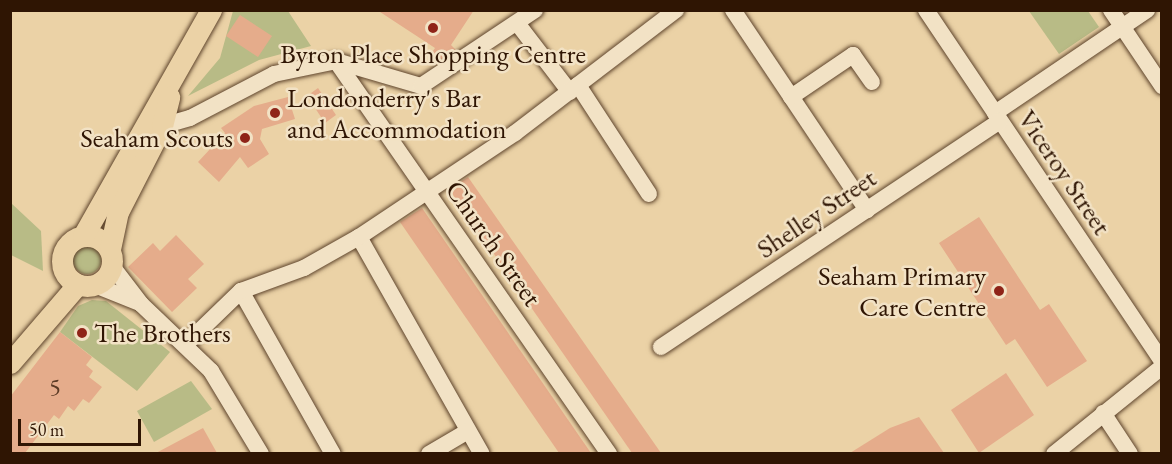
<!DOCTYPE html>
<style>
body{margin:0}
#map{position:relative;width:1172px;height:464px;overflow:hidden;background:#ebd2a6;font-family:"EB Garamond",serif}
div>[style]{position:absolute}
.green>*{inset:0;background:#b8bb86}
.round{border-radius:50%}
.building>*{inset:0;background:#e5ac8b}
.roads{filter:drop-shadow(0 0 2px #5e442c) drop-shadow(0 0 2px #5e442c)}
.minor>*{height:16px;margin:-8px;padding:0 8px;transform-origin:8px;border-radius:8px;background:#f2e2c5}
.major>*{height:21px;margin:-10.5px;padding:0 10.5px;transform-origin:10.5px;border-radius:10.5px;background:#ebd2a6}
.major>.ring{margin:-10.5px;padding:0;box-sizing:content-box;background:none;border:21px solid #ebd2a6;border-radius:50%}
.dots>*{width:16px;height:16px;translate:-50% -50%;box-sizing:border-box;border:3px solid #f2e2c5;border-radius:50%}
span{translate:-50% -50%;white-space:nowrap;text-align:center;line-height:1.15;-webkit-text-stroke:5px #f2e2c5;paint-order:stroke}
.number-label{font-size:24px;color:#5c3b25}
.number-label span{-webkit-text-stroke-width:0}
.poi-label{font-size:27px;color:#2f1503}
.left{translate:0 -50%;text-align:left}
.right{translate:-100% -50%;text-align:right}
.street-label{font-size:27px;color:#2f1503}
.frame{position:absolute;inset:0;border:12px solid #2f1503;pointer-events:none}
.scale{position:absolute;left:18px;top:419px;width:123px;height:27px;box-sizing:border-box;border:3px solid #2f1503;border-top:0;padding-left:8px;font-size:18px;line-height:21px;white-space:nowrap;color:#2f1503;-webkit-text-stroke:4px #f2e2c5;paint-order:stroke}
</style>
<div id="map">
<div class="green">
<i style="clip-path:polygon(233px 11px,288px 11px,311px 46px,259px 60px,188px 96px,220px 58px)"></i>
<i style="clip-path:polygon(1029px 11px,1088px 11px,1099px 27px,1059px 54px)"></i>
<i style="clip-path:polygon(11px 203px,41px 231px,43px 271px,11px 255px)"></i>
<i class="round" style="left:73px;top:246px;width:28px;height:28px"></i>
<i style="clip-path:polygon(92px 300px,106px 301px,170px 352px,137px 391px,60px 332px,78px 306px)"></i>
<i style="clip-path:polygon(191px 381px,212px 409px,154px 442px,137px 411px)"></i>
</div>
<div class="building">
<i style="clip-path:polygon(377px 10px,474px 10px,451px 45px,456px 50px,440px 60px,431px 54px,435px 48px)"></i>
<i style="clip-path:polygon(240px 15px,272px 36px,258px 57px,226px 36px)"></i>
<i style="clip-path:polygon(318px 88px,336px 115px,325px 123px,307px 96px)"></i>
<i style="clip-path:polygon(288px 97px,295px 119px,262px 129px,260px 139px,269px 154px,248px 168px,240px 157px,219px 182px,198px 162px,225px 133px,221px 128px,254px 106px)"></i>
<i style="clip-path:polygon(468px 177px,661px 453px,632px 453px,449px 189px)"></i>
<i style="clip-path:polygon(422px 208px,591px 453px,559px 453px,400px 222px)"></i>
<i style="clip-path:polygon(979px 217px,1040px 310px,1049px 304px,1087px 361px,1047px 387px,1015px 339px,1006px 345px,939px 243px)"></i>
<i style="clip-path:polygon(176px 235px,204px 264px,188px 279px,197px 288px,172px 312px,128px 267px,153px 243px,160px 251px)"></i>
<i style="clip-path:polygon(60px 332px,92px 357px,86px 365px,93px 371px,89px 377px,102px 387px,89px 403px,83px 399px,74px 411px,68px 406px,59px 419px,54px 415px,25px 453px,10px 453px,10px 397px)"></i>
<i style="clip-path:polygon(1006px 373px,1034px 415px,979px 453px,951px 410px)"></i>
<i style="clip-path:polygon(919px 417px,944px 453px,850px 453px,890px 428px)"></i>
<i style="clip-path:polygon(203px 428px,217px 453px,156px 453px)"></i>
</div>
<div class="roads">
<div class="minor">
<i style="left:733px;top:10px;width:241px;rotate:56.2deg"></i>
<i style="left:926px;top:10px;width:423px;rotate:56.1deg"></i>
<i style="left:1111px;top:10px;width:92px;rotate:56.1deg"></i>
<i style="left:517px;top:23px;width:87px;rotate:52.5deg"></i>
<i style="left:336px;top:61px;width:479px;rotate:55.2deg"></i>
<i style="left:578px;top:85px;width:130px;rotate:56.9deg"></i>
<i style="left:791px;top:97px;width:75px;rotate:-34.1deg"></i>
<i style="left:853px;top:55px;width:33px;rotate:55deg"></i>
<i style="left:995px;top:113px;width:184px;rotate:-34.1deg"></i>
<i style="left:162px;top:126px;width:29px;rotate:-16deg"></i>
<i style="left:190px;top:118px;width:95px;rotate:-27.6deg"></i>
<i style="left:274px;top:74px;width:63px;rotate:-11.8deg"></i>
<i style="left:336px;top:61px;width:89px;rotate:16.4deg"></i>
<i style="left:421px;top:86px;width:137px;rotate:-33.7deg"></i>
<i style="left:359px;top:237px;width:249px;rotate:60.5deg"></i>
<i style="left:112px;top:266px;width:48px;rotate:52.7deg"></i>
<i style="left:141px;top:304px;width:97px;rotate:43.7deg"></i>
<i style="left:211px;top:371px;width:97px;rotate:58.9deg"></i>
<i style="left:95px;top:285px;width:45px;rotate:22deg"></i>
<i style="left:241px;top:291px;width:187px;rotate:60.6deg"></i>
<i style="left:185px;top:345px;width:78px;rotate:-44deg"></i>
<i style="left:241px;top:291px;width:67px;rotate:-20.1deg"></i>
<i style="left:304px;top:268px;width:63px;rotate:-29.4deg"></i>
<i style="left:359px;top:237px;width:187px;rotate:-33.7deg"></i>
<i style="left:515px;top:133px;width:203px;rotate:-37.4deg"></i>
<i style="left:661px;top:347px;width:407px;rotate:-33.7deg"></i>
<i style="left:1103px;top:413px;width:49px;rotate:56.6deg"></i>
<i style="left:429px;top:454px;width:45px;rotate:-30.5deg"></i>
<i style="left:1054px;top:454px;width:139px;rotate:-38.9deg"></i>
</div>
<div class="major">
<i class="ring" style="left:62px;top:236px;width:29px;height:29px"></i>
<i style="left:83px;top:236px;width:260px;rotate:-60.5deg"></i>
<i style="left:110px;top:249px;width:38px;rotate:-78deg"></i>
<i style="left:118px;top:212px;width:97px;rotate:-62.9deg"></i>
<i style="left:162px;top:126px;width:30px;rotate:-76deg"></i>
<i style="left:10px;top:363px;width:104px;rotate:-49.3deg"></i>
</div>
</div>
<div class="dots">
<i style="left:433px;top:28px;background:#8f2418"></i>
<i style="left:275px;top:113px;background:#8f2418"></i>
<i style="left:245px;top:138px;background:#8f2418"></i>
<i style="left:999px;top:291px;background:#8f2418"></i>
<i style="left:82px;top:333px;background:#8f2418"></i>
</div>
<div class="number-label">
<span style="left:55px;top:387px">5</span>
</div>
<div class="poi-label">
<span style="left:433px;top:54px">Byron Place Shopping Centre</span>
<span class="left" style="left:287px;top:113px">Londonderry's Bar<br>and Accommodation</span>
<span class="right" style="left:233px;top:138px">Seaham Scouts</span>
<span class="right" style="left:986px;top:291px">Seaham Primary<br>Care Centre</span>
<span class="left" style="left:94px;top:333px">The Brothers</span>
</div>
<div class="street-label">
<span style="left:1065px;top:172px;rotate:56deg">Viceroy Street</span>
<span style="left:816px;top:213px;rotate:-34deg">Shelley Street</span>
<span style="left:494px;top:243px;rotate:55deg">Church Street</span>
</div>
<div class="frame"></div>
<div class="scale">50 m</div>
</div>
